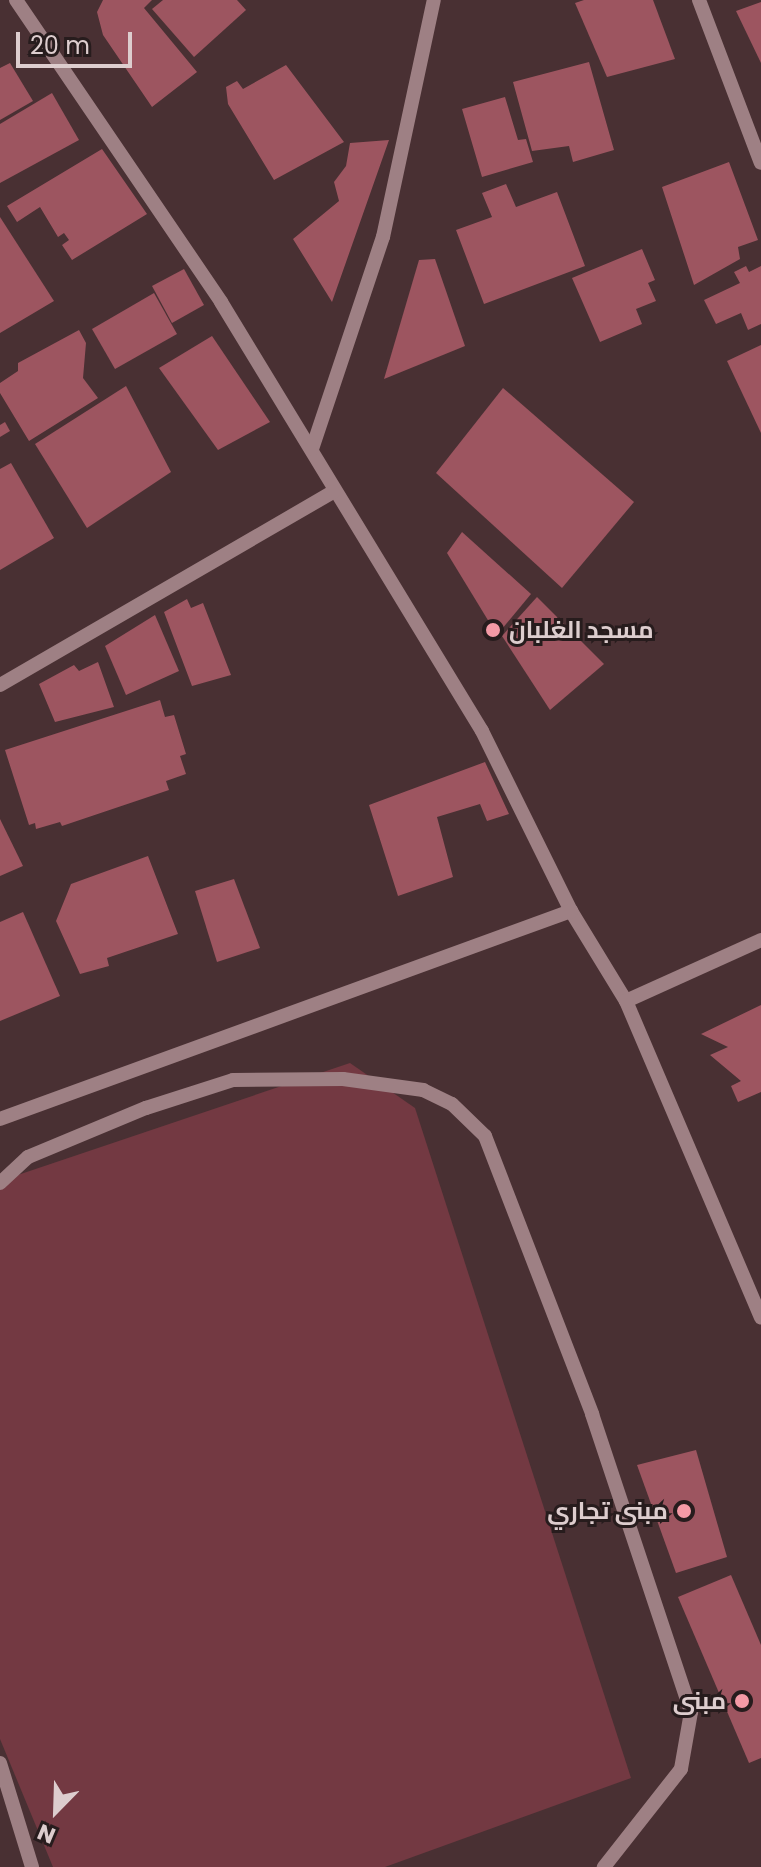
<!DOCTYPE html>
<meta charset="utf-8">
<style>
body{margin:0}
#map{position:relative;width:761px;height:1867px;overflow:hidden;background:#493033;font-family:Poppins,Cairo,sans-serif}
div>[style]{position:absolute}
.green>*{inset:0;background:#733942}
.building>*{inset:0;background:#9d5560}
.minor>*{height:14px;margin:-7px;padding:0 7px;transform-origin:7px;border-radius:7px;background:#9e8084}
.dots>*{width:22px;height:22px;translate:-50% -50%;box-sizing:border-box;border:4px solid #271c1d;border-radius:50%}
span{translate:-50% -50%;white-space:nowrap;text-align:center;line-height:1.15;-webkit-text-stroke:6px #271c1d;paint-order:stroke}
.poi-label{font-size:24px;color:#ddcdce;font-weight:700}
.left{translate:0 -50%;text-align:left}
.right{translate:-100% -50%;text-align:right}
.north{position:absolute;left:16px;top:1771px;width:80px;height:80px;-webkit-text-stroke:6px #271c1d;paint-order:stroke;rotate:203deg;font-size:22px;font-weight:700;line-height:32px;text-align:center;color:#ddcdce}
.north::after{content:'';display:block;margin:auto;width:28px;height:36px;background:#ddcdce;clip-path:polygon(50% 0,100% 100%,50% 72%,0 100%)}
.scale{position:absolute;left:16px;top:32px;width:116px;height:36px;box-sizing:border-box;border:4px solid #ddcdce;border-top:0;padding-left:10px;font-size:24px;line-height:28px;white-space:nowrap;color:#ddcdce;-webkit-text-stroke:6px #271c1d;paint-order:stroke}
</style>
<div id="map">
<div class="green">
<i style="clip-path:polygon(350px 1063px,415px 1108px,631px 1778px,385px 1867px,53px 1867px,0 1739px,0 1181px)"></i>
</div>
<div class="building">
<i style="clip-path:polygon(103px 0,152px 0,144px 8px,197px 72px,152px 107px,103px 35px,97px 12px)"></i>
<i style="clip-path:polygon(163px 0,237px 0,246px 10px,194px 57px,152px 9px)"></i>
<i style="clip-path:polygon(584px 0,653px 0,675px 59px,607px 77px,575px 3px)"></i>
<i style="clip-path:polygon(761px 2px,761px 63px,736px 11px)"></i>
<i style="clip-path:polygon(589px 62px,614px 150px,573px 162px,569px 146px,532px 151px,513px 82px)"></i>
<i style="clip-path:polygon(10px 63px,33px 101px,0 120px,0 68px)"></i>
<i style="clip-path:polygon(286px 65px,344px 142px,274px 180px,228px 104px,226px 87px,237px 81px,243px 89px)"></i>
<i style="clip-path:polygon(52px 93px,79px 140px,0 183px,0 124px)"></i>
<i style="clip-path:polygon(505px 97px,518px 140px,526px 139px,533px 162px,482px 177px,462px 109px)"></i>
<i style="clip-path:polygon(389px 140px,332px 302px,293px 239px,339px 201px,334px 182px,346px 166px,350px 143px)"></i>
<i style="clip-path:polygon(102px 149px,147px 214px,72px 260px,62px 245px,69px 240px,64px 233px,58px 237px,40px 207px,17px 222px,7px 206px)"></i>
<i style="clip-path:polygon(729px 162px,758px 240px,738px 247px,740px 259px,694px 285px,662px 187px)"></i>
<i style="clip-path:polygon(506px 184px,516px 207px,557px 192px,585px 266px,484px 304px,456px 230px,492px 217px,482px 193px)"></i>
<i style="clip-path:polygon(0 217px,54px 301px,0 333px)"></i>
<i style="clip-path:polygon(642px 249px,655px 280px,648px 283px,656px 301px,636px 309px,642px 324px,600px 342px,572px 278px)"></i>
<i style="clip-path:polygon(435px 259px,465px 346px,384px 379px,419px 260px)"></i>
<i style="clip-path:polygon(746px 266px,749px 272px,761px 266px,761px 324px,748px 330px,741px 313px,716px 324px,704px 300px,740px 283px,734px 272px)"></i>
<i style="clip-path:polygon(184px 269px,204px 305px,172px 323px,152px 286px)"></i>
<i style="clip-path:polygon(154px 293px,177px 334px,115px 369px,92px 329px)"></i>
<i style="clip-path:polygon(79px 330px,86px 343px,83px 378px,98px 398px,29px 441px,0 393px,0 383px,18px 371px,18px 363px)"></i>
<i style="clip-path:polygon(212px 336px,270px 422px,218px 450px,159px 368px)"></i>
<i style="clip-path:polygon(761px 345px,761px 433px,727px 361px)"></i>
<i style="clip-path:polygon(126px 386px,171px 472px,87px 528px,35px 444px)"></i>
<i style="clip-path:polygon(503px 388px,634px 502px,562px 588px,436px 473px)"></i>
<i style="clip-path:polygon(5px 422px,10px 431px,0 437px,0 425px)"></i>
<i style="clip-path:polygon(11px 463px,54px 538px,0 570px,0 469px)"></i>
<i style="clip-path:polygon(462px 532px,531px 594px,497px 635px,447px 553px)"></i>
<i style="clip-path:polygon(537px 597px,604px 664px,550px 710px,502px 636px)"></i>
<i style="clip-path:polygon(187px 599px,191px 608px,203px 603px,231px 675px,192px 686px,164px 612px)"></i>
<i style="clip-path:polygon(155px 615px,179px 671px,126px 695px,105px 646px)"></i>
<i style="clip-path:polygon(98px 662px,114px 707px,55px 722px,39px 684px,74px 665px,79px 671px)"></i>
<i style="clip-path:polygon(160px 700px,165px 717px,174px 715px,186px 754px,180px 756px,186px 774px,166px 781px,169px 790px,62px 826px,60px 822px,36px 829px,35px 823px,29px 825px,5px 750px)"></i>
<i style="clip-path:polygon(485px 762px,509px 814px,487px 821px,480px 804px,437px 817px,453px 877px,398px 896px,369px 805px)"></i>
<i style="clip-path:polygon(0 819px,23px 866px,0 876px)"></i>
<i style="clip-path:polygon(148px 856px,178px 934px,107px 958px,109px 966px,80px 974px,56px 921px,71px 884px)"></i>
<i style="clip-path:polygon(234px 879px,260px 948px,217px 962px,195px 891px)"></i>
<i style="clip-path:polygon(23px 912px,60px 996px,0 1021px,0 922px)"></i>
<i style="clip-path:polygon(761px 1005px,761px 1092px,738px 1102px,731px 1086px,741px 1081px,710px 1055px,728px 1047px,701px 1034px)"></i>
<i style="clip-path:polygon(696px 1450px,727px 1557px,676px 1573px,637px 1465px)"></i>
<i style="clip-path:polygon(731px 1575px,761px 1645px,761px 1758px,749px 1763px,678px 1597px)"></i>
</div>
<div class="minor">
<i style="left:16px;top:0;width:365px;rotate:55.8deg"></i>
<i style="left:221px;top:302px;width:502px;rotate:58.68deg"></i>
<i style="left:482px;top:731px;width:201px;rotate:63.7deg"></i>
<i style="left:571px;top:911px;width:105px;rotate:58.6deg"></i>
<i style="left:626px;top:1001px;width:344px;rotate:66.9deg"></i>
<i style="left:699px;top:0;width:174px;rotate:69.2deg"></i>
<i style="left:312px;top:449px;width:224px;rotate:-71.5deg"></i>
<i style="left:383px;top:237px;width:242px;rotate:-77.9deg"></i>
<i style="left:0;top:685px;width:385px;rotate:-30.1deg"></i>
<i style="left:626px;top:1001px;width:148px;rotate:-24.3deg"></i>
<i style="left:0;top:1119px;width:608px;rotate:-20.02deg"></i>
<i style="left:0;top:1183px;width:38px;rotate:-43deg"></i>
<i style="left:28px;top:1157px;width:128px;rotate:-22.6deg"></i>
<i style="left:146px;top:1108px;width:91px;rotate:-17.8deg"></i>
<i style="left:233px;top:1080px;width:110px;rotate:-0.5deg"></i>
<i style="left:343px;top:1079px;width:81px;rotate:7.8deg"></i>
<i style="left:423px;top:1090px;width:32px;rotate:26deg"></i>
<i style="left:452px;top:1104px;width:46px;rotate:44.1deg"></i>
<i style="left:485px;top:1136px;width:298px;rotate:68.9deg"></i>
<i style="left:592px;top:1414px;width:314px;rotate:71.6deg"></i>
<i style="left:691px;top:1712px;width:58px;rotate:100deg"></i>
<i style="left:681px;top:1769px;width:125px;rotate:128.2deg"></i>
<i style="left:0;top:1763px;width:109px;rotate:72.9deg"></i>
</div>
<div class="dots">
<i style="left:493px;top:630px;background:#f49aa6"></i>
<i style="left:684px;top:1511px;background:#f49aa6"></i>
<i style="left:742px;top:1701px;background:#f49aa6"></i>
</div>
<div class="poi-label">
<span class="left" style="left:509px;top:630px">مسجد الغلبان</span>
<span class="right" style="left:668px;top:1511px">مبنى تجاري</span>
<span class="right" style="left:726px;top:1701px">مبنى</span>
</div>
<div class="north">N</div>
<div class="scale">20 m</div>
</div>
